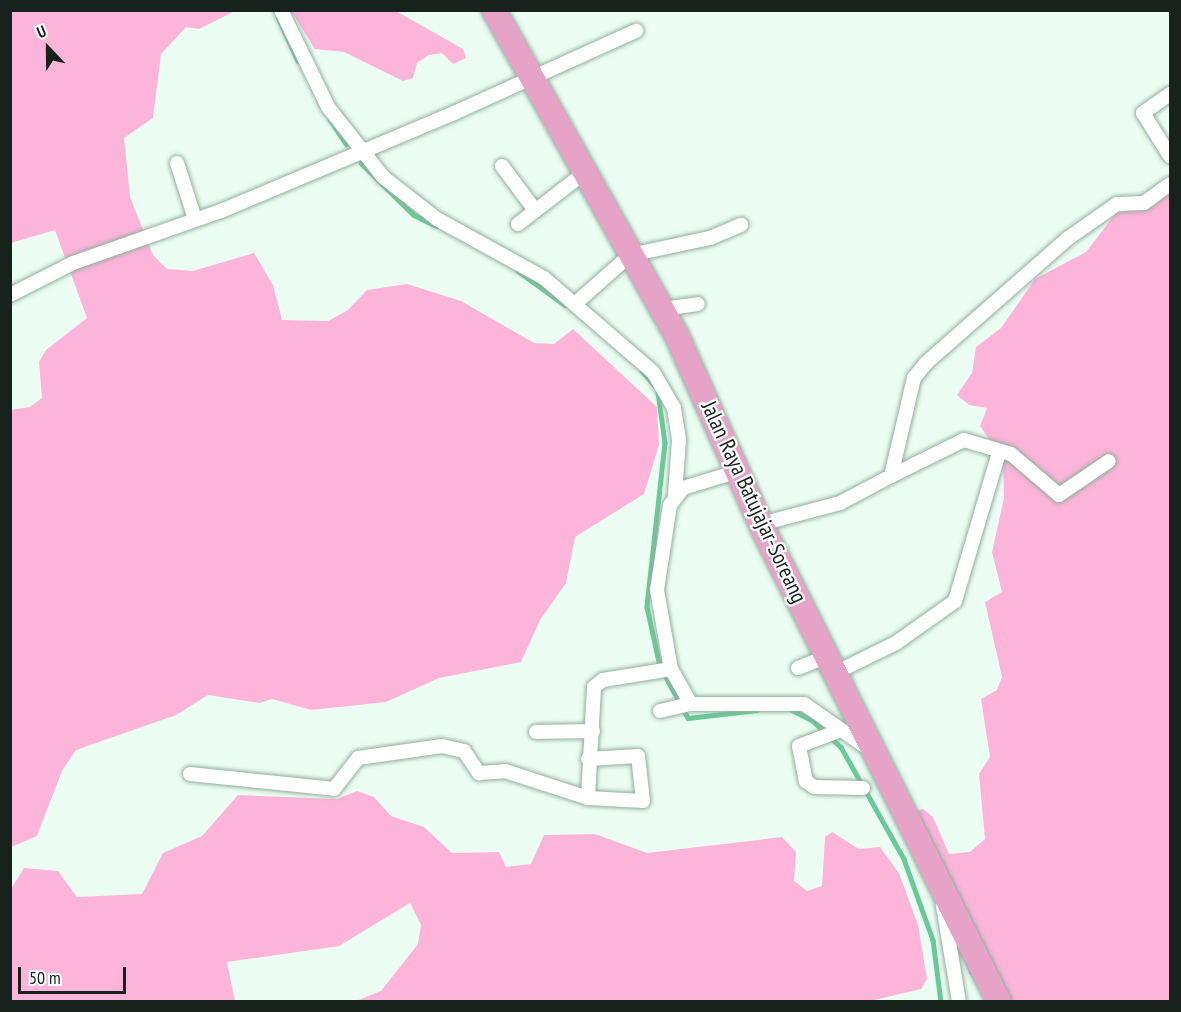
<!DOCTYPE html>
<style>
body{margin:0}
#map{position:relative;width:1181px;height:1012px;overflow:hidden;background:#ecfef3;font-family:"PT Sans Narrow",sans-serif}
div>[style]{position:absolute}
.green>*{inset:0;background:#fcb4db}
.stream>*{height:4.5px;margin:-2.25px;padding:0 2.25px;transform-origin:2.25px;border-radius:2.25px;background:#6ac998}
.roads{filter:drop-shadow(0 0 2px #92ae9d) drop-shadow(0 0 2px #92ae9d)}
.street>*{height:14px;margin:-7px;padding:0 7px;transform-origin:7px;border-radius:7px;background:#fff}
.highway>*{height:24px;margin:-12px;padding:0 12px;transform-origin:12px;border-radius:12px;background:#e7a2c8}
span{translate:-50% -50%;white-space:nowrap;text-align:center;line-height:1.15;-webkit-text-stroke:4.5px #fff;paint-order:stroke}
.street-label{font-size:22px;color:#17221c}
.frame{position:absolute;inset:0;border:12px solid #17221c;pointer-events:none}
.north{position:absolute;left:18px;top:18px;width:60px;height:60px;-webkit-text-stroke:4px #fff;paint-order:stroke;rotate:338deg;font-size:16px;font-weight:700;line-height:24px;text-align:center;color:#17221c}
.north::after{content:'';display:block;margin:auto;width:21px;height:27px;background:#17221c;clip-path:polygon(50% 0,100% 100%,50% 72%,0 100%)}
.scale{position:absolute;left:18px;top:967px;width:108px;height:27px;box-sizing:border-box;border:3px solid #17221c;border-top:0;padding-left:8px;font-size:18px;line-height:21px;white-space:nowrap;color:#17221c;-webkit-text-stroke:4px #fff;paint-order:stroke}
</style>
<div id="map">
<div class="green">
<i style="clip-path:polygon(11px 11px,235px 11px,199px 29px,186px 27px,161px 54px,153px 118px,124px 138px,130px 197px,153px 255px,167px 269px,193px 271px,254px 253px,273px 285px,282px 320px,328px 321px,348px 310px,367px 290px,407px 284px,461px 301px,534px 343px,554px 344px,573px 329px,657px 407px,659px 445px,644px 494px,575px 537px,566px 583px,540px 620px,521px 662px,439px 678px,386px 702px,311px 710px,272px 699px,260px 703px,208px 695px,176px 715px,76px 750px,62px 771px,37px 836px,11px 847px,10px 410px,30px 407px,42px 398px,39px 362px,46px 350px,87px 318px,55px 230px,11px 243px)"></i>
<i style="clip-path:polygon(291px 11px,396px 11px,463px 49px,466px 58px,453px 64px,442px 53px,429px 55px,417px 63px,413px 78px,403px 81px,344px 52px,315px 49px)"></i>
<i style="clip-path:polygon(1170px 191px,1170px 1001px,1001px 1001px,969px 974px,915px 812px,923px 809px,933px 817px,949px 854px,970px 852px,985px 839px,979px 774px,990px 757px,981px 699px,997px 690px,1002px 677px,985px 602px,1002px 592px,992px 552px,1004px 498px,1003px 459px,980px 426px,987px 408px,969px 405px,957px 395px,972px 373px,976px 347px,1001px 328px,1035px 279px,1086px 252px,1116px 213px,1149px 207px)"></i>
<i style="clip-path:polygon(357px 791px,374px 797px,391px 816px,424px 827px,452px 853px,499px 852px,506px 867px,531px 864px,544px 835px,595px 834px,647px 853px,782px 837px,796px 852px,794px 881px,807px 891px,822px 886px,825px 837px,832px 832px,859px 849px,880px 847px,899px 873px,918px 925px,927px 979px,921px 989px,866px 1002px,356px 1001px,381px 991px,418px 944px,421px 925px,410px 903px,339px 946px,227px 962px,235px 1001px,11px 1001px,11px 889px,24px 868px,58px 871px,77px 897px,142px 894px,163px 853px,202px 836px,238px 795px,337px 799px)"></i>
</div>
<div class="stream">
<i style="left:278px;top:17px;width:48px;rotate:65.6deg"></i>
<i style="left:330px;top:119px;width:30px;rotate:57deg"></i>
<i style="left:361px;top:163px;width:74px;rotate:44.5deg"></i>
<i style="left:414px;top:215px;width:25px;rotate:26deg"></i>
<i style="left:518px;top:271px;width:58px;rotate:35.9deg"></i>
<i style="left:642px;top:371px;width:18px;rotate:49deg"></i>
<i style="left:658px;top:392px;width:51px;rotate:82.2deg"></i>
<i style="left:665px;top:443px;width:165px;rotate:96.3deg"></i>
<i style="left:647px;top:607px;width:60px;rotate:77.6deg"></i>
<i style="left:660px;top:666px;width:59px;rotate:61.7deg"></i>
<i style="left:688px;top:718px;width:69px;rotate:-6.6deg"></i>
<i style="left:792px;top:710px;width:22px;rotate:27deg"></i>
<i style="left:812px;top:720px;width:40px;rotate:43deg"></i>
<i style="left:841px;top:747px;width:129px;rotate:60.6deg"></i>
<i style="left:904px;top:859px;width:86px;rotate:70.3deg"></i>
<i style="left:933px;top:940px;width:63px;rotate:82.6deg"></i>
</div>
<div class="roads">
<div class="street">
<i style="left:281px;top:10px;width:108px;rotate:64.1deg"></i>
<i style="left:328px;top:107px;width:89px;rotate:51.8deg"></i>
<i style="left:383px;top:177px;width:68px;rotate:37.9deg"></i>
<i style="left:437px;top:219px;width:122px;rotate:28.9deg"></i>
<i style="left:544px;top:278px;width:144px;rotate:40.8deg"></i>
<i style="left:653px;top:372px;width:42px;rotate:59.7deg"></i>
<i style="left:674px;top:408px;width:32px;rotate:81deg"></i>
<i style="left:679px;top:440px;width:54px;rotate:94.2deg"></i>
<i style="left:1170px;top:94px;width:33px;rotate:145deg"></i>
<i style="left:1143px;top:113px;width:51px;rotate:57.9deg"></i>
<i style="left:177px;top:163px;width:59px;rotate:72.2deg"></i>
<i style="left:502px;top:166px;width:54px;rotate:53.3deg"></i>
<i style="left:518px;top:224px;width:82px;rotate:-37.6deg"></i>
<i style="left:10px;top:295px;width:71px;rotate:-26.9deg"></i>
<i style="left:73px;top:263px;width:157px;rotate:-19.4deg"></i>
<i style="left:221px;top:211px;width:253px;rotate:-22.8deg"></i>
<i style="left:454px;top:113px;width:200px;rotate:-24.3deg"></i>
<i style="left:576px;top:303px;width:72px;rotate:-41.6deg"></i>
<i style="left:630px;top:255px;width:82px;rotate:-12deg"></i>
<i style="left:710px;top:238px;width:34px;rotate:-23deg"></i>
<i style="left:663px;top:309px;width:35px;rotate:-8deg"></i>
<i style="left:739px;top:471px;width:59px;rotate:163.1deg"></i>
<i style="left:683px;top:488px;width:21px;rotate:127deg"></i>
<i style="left:670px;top:505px;width:86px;rotate:98.7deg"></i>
<i style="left:657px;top:590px;width:80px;rotate:80deg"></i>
<i style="left:671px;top:669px;width:40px;rotate:60.3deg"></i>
<i style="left:691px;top:704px;width:113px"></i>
<i style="left:804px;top:704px;width:79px;rotate:34.7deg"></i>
<i style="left:891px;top:476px;width:81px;rotate:-26.3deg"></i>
<i style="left:964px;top:440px;width:49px;rotate:16.6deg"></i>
<i style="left:1011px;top:454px;width:63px;rotate:40.5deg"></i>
<i style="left:1059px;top:495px;width:60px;rotate:-34.2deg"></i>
<i style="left:761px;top:524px;width:82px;rotate:-14.9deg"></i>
<i style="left:840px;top:503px;width:58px;rotate:-27.9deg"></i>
<i style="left:891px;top:476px;width:101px;rotate:-76.8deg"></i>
<i style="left:914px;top:378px;width:19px;rotate:-51deg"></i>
<i style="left:926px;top:363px;width:188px;rotate:-41.3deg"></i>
<i style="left:1067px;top:239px;width:61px;rotate:-35deg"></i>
<i style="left:1117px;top:204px;width:27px;rotate:-2deg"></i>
<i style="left:1144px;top:203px;width:32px;rotate:-36deg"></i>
<i style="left:798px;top:668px;width:31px;rotate:-22deg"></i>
<i style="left:837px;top:672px;width:66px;rotate:-26.2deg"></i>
<i style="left:896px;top:643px;width:72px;rotate:-35.4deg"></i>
<i style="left:955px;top:601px;width:155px;rotate:-73.5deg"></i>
<i style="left:660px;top:711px;width:32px;rotate:-13deg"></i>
<i style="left:841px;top:730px;width:45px;rotate:159.1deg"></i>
<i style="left:799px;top:746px;width:36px;rotate:79deg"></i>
<i style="left:806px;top:781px;width:10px;rotate:37deg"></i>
<i style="left:814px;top:787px;width:49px;rotate:1.2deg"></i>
<i style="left:536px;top:732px;width:57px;rotate:-1deg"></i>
<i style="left:190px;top:774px;width:145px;rotate:5.9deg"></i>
<i style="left:334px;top:789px;width:39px;rotate:-52deg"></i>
<i style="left:358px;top:758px;width:85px;rotate:-8.1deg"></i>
<i style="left:442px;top:746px;width:23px;rotate:13deg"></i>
<i style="left:464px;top:751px;width:27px;rotate:56deg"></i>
<i style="left:479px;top:773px;width:26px;rotate:-4deg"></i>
<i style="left:505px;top:771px;width:87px;rotate:18deg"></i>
<i style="left:588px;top:798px;width:55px;rotate:3.1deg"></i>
<i style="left:643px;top:801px;width:45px;rotate:-96.3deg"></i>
<i style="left:638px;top:756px;width:50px;rotate:176.6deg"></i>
<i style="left:588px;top:798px;width:111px;rotate:-86.9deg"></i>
<i style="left:594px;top:687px;width:11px;rotate:-38deg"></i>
<i style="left:603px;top:680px;width:69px;rotate:-9.2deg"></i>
<i style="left:943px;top:906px;width:97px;rotate:80.5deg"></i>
</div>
<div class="highway">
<i style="left:494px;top:10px;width:374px;rotate:60.7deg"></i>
<i style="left:677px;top:336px;width:214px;rotate:66deg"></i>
<i style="left:764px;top:531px;width:526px;rotate:63.48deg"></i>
</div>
</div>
<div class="street-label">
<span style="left:754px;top:502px;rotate:65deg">Jalan Raya Batujajar-Soreang</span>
</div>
<div class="frame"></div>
<div class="north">U</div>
<div class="scale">50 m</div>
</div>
